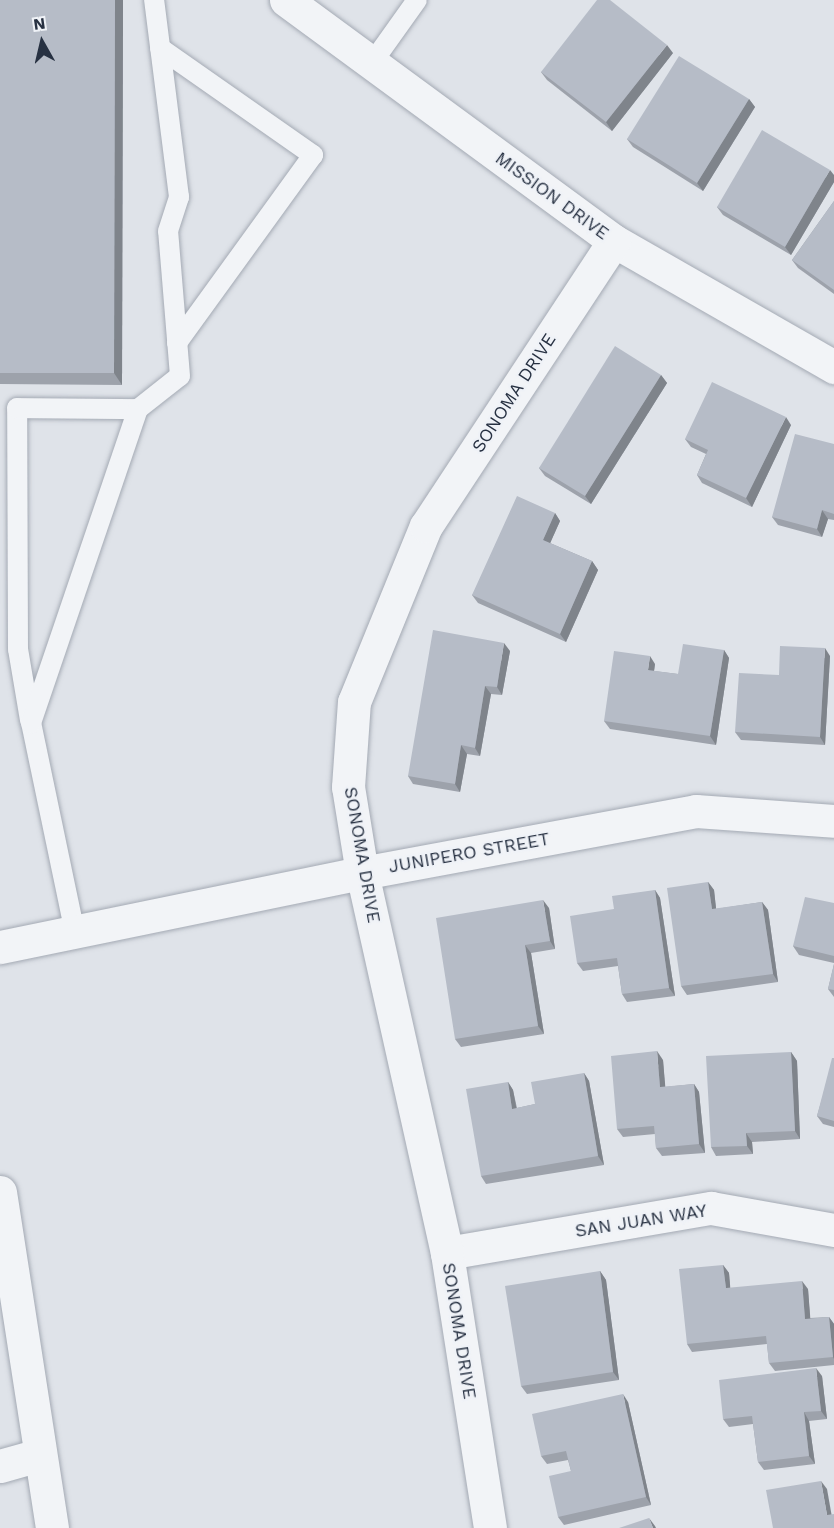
<!DOCTYPE html>
<style>
body{margin:0}
#map{position:relative;width:834px;height:1528px;overflow:hidden;background:#dfe3e9;font-family:"Work Sans",sans-serif}
div>[style]{position:absolute}
.roads{filter:drop-shadow(0 0 2px #a4aab4) drop-shadow(0 0 2px #a4aab4)}
.lane>*{height:20px;margin:-10px;padding:0 10px;transform-origin:10px;border-radius:10px;background:#f2f4f7}
.street>*{height:33px;margin:-16.5px;padding:0 16.5px;transform-origin:16.5px;border-radius:16.5px;background:#f2f4f7}
.wall>*{inset:0;background:#9da2ab}
.shaded-wall>*{inset:0;background:#7f848b}
.building>*{inset:0;background:#b6bcc7}
span{translate:-50% -50%;white-space:nowrap;text-align:center;line-height:1.15;-webkit-text-stroke:4.5px #eff2f7;paint-order:stroke}
.street-label{font-size:18px;color:#273142}
.north{position:absolute;left:12px;top:12px;width:60px;height:60px;-webkit-text-stroke:4px #eff2f7;paint-order:stroke;rotate:352deg;font-size:16px;font-weight:700;line-height:24px;text-align:center;color:#273142}
.north::after{content:'';display:block;margin:auto;width:21px;height:27px;background:#273142;clip-path:polygon(50% 0,100% 100%,50% 72%,0 100%)}
</style>
<div id="map">
<div class="roads">
<div class="lane">
<i style="left:160px;top:48px;width:187px;rotate:35deg"></i>
<i style="left:313px;top:155px;width:232px;rotate:125.9deg"></i>
<i style="left:372px;top:63px;width:77px;rotate:-54.5deg"></i>
<i style="left:30px;top:720px;width:72px;rotate:-99.6deg"></i>
<i style="left:18px;top:649px;width:241px;rotate:-90.2deg"></i>
<i style="left:17px;top:408px;width:121px;rotate:0.5deg"></i>
<i style="left:75px;top:933px;width:215px;rotate:-101.8deg"></i>
<i style="left:31px;top:723px;width:332px;rotate:-71.2deg"></i>
<i style="left:138px;top:409px;width:53px;rotate:-38.2deg"></i>
<i style="left:180px;top:376px;width:145px;rotate:-94.7deg"></i>
<i style="left:168px;top:231px;width:36px;rotate:-72deg"></i>
<i style="left:179px;top:197px;width:199px;rotate:-97.2deg"></i>
</div>
<div class="street">
<i style="left:286px;top:0;width:407px;rotate:36.3deg"></i>
<i style="left:614px;top:241px;width:254px;rotate:29.8deg"></i>
<i style="left:0;top:947px;width:369px;rotate:-11.6deg"></i>
<i style="left:362px;top:873px;width:340px;rotate:-10.5deg"></i>
<i style="left:696px;top:811px;width:138px;rotate:4.1deg"></i>
<i style="left:0;top:1192px;width:340px;rotate:81.2deg"></i>
<i style="left:447px;top:1253px;width:268px;rotate:-9.7deg"></i>
<i style="left:711px;top:1208px;width:125px;rotate:10.1deg"></i>
<i style="left:0;top:1466px;width:41px;rotate:-15.8deg"></i>
<i style="left:490px;top:1528px;width:278px;rotate:-98.9deg"></i>
<i style="left:447px;top:1253px;width:389px;rotate:-102.6deg"></i>
<i style="left:362px;top:873px;width:87px;rotate:-99.2deg"></i>
<i style="left:348px;top:787px;width:85px;rotate:-86deg"></i>
<i style="left:354px;top:702px;width:190px;rotate:-67.8deg"></i>
<i style="left:426px;top:526px;width:341px;rotate:-56.6deg"></i>
</div>
</div>
<div class="wall">
<i style="clip-path:polygon(0 0,123px 0,122px 385px,0 384px)"></i>
<i style="clip-path:polygon(673px 53px,612px 131px,547px 80px,541px 72px)"></i>
<i style="clip-path:polygon(749px 99px,755px 107px,703px 191px,633px 147px,627px 139px)"></i>
<i style="clip-path:polygon(834px 175px,834px 182px,791px 255px,723px 215px,717px 207px)"></i>
<i style="clip-path:polygon(834px 201px,834px 294px,798px 268px,792px 260px)"></i>
<i style="clip-path:polygon(661px 375px,667px 383px,591px 504px,545px 476px,539px 468px)"></i>
<i style="clip-path:polygon(791px 425px,752px 507px,702px 483px,697px 475px,706px 454px,691px 447px,685px 439px)"></i>
<i style="clip-path:polygon(834px 444px,834px 520px,828px 519px,822px 537px,778px 525px,772px 517px)"></i>
<i style="clip-path:polygon(555px 513px,560px 521px,550px 543px,592px 561px,598px 570px,566px 642px,478px 603px,472px 595px)"></i>
<i style="clip-path:polygon(724px 650px,729px 658px,716px 745px,610px 729px,604px 721px,655px 664px,654px 671px,678px 674px)"></i>
<i style="clip-path:polygon(510px 651px,502px 695px,491px 694px,480px 756px,467px 754px,460px 792px,413px 784px,408px 776px)"></i>
<i style="clip-path:polygon(830px 656px,825px 745px,741px 740px,735px 732px,779px 675px)"></i>
<i style="clip-path:polygon(708px 882px,714px 890px,716px 909px,762px 902px,768px 910px,778px 982px,687px 995px,681px 986px)"></i>
<i style="clip-path:polygon(655px 890px,660px 898px,675px 996px,627px 1002px,622px 994px,618px 966px,583px 971px,577px 963px,614px 909px)"></i>
<i style="clip-path:polygon(834px 903px,834px 963px,799px 955px,793px 946px)"></i>
<i style="clip-path:polygon(549px 908px,555px 949px,531px 953px,544px 1034px,461px 1047px,455px 1039px)"></i>
<i style="clip-path:polygon(834px 964px,834px 997px,828px 989px)"></i>
<i style="clip-path:polygon(791px 1052px,797px 1061px,800px 1139px,752px 1142px,753px 1154px,716px 1156px,711px 1147px)"></i>
<i style="clip-path:polygon(834px 1058px,834px 1127px,823px 1124px,817px 1116px)"></i>
<i style="clip-path:polygon(663px 1060px,665px 1087px,694px 1084px,699px 1092px,705px 1153px,662px 1156px,656px 1148px,655px 1134px,623px 1137px,617px 1129px)"></i>
<i style="clip-path:polygon(584px 1073px,589px 1081px,604px 1165px,486px 1184px,481px 1176px,508px 1082px,513px 1090px,517px 1108px,535px 1104px)"></i>
<i style="clip-path:polygon(723px 1265px,729px 1273px,730px 1288px,808px 1289px,810px 1318px,829px 1317px,834px 1324px,834px 1365px,775px 1371px,769px 1363px,767px 1344px,692px 1352px,687px 1344px)"></i>
<i style="clip-path:polygon(600px 1271px,606px 1280px,619px 1380px,527px 1394px,521px 1386px)"></i>
<i style="clip-path:polygon(822px 1376px,827px 1419px,809px 1421px,815px 1464px,764px 1470px,758px 1462px,753px 1424px,729px 1427px,723px 1419px)"></i>
<i style="clip-path:polygon(628px 1402px,651px 1505px,564px 1525px,558px 1517px,571px 1471px,568px 1460px,547px 1464px,541px 1456px)"></i>
</div>
<div class="shaded-wall">
<i style="clip-path:polygon(115px 0,123px 0,122px 385px,114px 373px)"></i>
<i style="clip-path:polygon(667px 45px,673px 53px,612px 131px,606px 122px)"></i>
<i style="clip-path:polygon(749px 99px,755px 107px,703px 191px,697px 183px)"></i>
<i style="clip-path:polygon(830px 170px,834px 175px,834px 182px,791px 255px,785px 247px)"></i>
<i style="clip-path:polygon(661px 375px,667px 383px,591px 504px,585px 496px)"></i>
<i style="clip-path:polygon(786px 417px,791px 425px,752px 507px,746px 498px)"></i>
<i style="clip-path:polygon(822px 510px,828px 519px,822px 537px,817px 529px)"></i>
<i style="clip-path:polygon(555px 513px,560px 521px,548px 548px,543px 540px)"></i>
<i style="clip-path:polygon(592px 561px,598px 570px,566px 642px,560px 634px)"></i>
<i style="clip-path:polygon(504px 643px,510px 651px,502px 695px,497px 687px)"></i>
<i style="clip-path:polygon(825px 648px,830px 656px,825px 745px,820px 737px)"></i>
<i style="clip-path:polygon(724px 650px,729px 658px,716px 745px,710px 736px)"></i>
<i style="clip-path:polygon(650px 656px,655px 664px,653px 678px,648px 670px)"></i>
<i style="clip-path:polygon(485px 686px,491px 694px,480px 756px,475px 748px)"></i>
<i style="clip-path:polygon(461px 745px,467px 754px,460px 792px,455px 784px)"></i>
<i style="clip-path:polygon(708px 882px,714px 890px,717px 917px,712px 909px)"></i>
<i style="clip-path:polygon(655px 890px,660px 898px,675px 996px,669px 988px)"></i>
<i style="clip-path:polygon(543px 900px,549px 908px,555px 949px,550px 941px)"></i>
<i style="clip-path:polygon(762px 902px,768px 910px,778px 982px,773px 974px)"></i>
<i style="clip-path:polygon(525px 945px,531px 953px,544px 1034px,538px 1026px)"></i>
<i style="clip-path:polygon(657px 1051px,663px 1060px,666px 1095px,660px 1087px)"></i>
<i style="clip-path:polygon(791px 1052px,797px 1061px,800px 1139px,795px 1131px)"></i>
<i style="clip-path:polygon(584px 1073px,589px 1081px,604px 1165px,598px 1156px)"></i>
<i style="clip-path:polygon(508px 1082px,513px 1090px,518px 1117px,512px 1109px)"></i>
<i style="clip-path:polygon(694px 1084px,699px 1092px,705px 1153px,699px 1144px)"></i>
<i style="clip-path:polygon(746px 1133px,752px 1142px,753px 1154px,747px 1146px)"></i>
<i style="clip-path:polygon(723px 1265px,729px 1273px,731px 1296px,726px 1288px)"></i>
<i style="clip-path:polygon(600px 1271px,606px 1280px,619px 1380px,613px 1372px)"></i>
<i style="clip-path:polygon(802px 1281px,808px 1289px,811px 1327px,805px 1319px)"></i>
<i style="clip-path:polygon(829px 1317px,834px 1324px,834px 1359px,833px 1357px)"></i>
<i style="clip-path:polygon(816px 1368px,822px 1376px,827px 1419px,821px 1411px)"></i>
<i style="clip-path:polygon(623px 1394px,628px 1402px,651px 1505px,646px 1497px)"></i>
<i style="clip-path:polygon(804px 1412px,809px 1421px,815px 1464px,809px 1456px)"></i>
<i style="clip-path:polygon(821px 1481px,827px 1489px,833px 1523px,827px 1515px)"></i>
<i style="clip-path:polygon(649px 1518px,655px 1526px,656px 1528px,653px 1528px)"></i>
</div>
<div class="building">
<i style="clip-path:polygon(0 0,115px 0,114px 373px,0 373px)"></i>
<i style="clip-path:polygon(597px 0,610px 0,667px 45px,606px 122px,541px 72px)"></i>
<i style="clip-path:polygon(679px 56px,749px 99px,697px 183px,627px 139px)"></i>
<i style="clip-path:polygon(762px 130px,830px 170px,785px 247px,717px 207px)"></i>
<i style="clip-path:polygon(834px 201px,834px 290px,792px 260px)"></i>
<i style="clip-path:polygon(615px 346px,661px 375px,585px 496px,539px 468px)"></i>
<i style="clip-path:polygon(712px 382px,786px 417px,746px 498px,697px 475px,708px 450px,685px 439px)"></i>
<i style="clip-path:polygon(795px 434px,834px 444px,834px 514px,822px 510px,817px 529px,772px 517px)"></i>
<i style="clip-path:polygon(517px 496px,555px 513px,543px 540px,592px 561px,560px 634px,472px 595px)"></i>
<i style="clip-path:polygon(433px 630px,504px 643px,497px 687px,485px 686px,475px 748px,461px 745px,455px 784px,408px 776px)"></i>
<i style="clip-path:polygon(683px 644px,724px 650px,710px 736px,604px 721px,614px 651px,650px 656px,648px 670px,678px 674px)"></i>
<i style="clip-path:polygon(780px 646px,825px 648px,820px 737px,735px 732px,739px 673px,779px 675px)"></i>
<i style="clip-path:polygon(708px 882px,712px 909px,762px 902px,773px 974px,681px 986px,667px 888px)"></i>
<i style="clip-path:polygon(655px 890px,669px 988px,622px 994px,617px 958px,577px 963px,570px 916px,614px 909px,612px 896px)"></i>
<i style="clip-path:polygon(805px 897px,834px 903px,834px 956px,793px 946px)"></i>
<i style="clip-path:polygon(543px 900px,550px 941px,525px 945px,538px 1026px,455px 1039px,436px 918px)"></i>
<i style="clip-path:polygon(834px 964px,834px 990px,828px 989px)"></i>
<i style="clip-path:polygon(657px 1051px,660px 1087px,694px 1084px,699px 1144px,656px 1148px,654px 1126px,617px 1129px,611px 1056px)"></i>
<i style="clip-path:polygon(791px 1052px,795px 1131px,746px 1133px,747px 1146px,711px 1147px,706px 1056px)"></i>
<i style="clip-path:polygon(832px 1058px,834px 1058px,834px 1121px,817px 1116px)"></i>
<i style="clip-path:polygon(584px 1073px,598px 1156px,481px 1176px,466px 1089px,508px 1082px,512px 1109px,535px 1104px,531px 1082px)"></i>
<i style="clip-path:polygon(723px 1265px,726px 1288px,802px 1281px,805px 1319px,829px 1317px,833px 1357px,769px 1363px,766px 1336px,687px 1344px,679px 1269px)"></i>
<i style="clip-path:polygon(600px 1271px,613px 1372px,521px 1386px,505px 1286px)"></i>
<i style="clip-path:polygon(816px 1368px,821px 1411px,804px 1412px,809px 1456px,758px 1462px,752px 1416px,723px 1419px,719px 1380px)"></i>
<i style="clip-path:polygon(623px 1394px,646px 1497px,558px 1517px,549px 1476px,571px 1471px,566px 1451px,541px 1456px,532px 1414px)"></i>
<i style="clip-path:polygon(821px 1481px,827px 1515px,834px 1514px,834px 1528px,773px 1528px,766px 1490px)"></i>
<i style="clip-path:polygon(649px 1518px,653px 1528px,619px 1528px)"></i>
</div>
<div class="street-label">
<span style="left:552px;top:196px;rotate:36deg">MISSION DRIVE</span>
<span style="left:514px;top:393px;rotate:-57deg">SONOMA DRIVE</span>
<span style="left:469px;top:853px;rotate:-10deg">JUNIPERO STREET</span>
<span style="left:362px;top:855px;rotate:80deg">SONOMA DRIVE</span>
<span style="left:641px;top:1221px;rotate:-9deg">SAN JUAN WAY</span>
<span style="left:459px;top:1331px;rotate:81deg">SONOMA DRIVE</span>
</div>
<div class="north">N</div>
</div>
